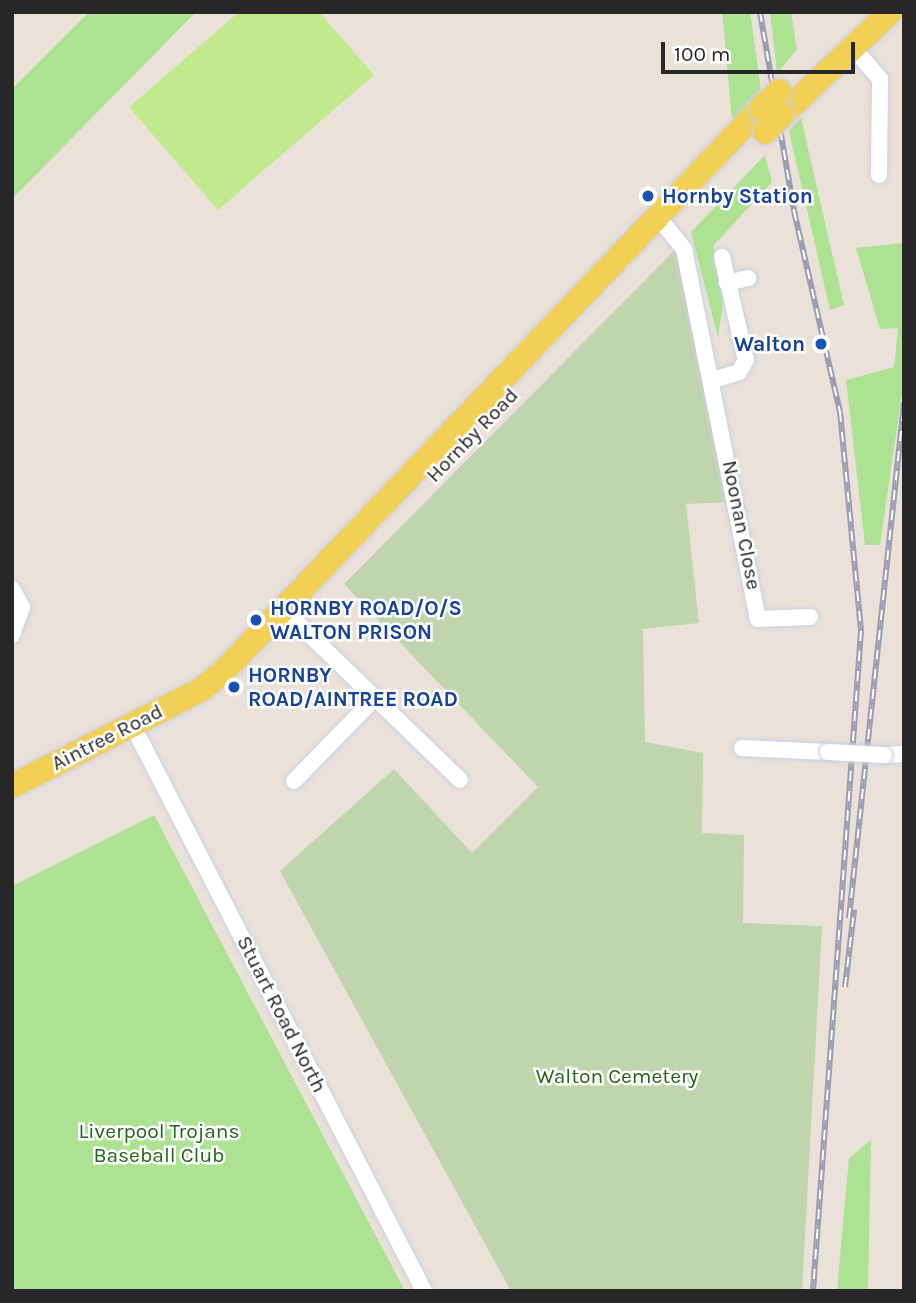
<!DOCTYPE html>
<style>
body{margin:0}
#map{position:relative;width:916px;height:1303px;overflow:hidden;background:#eae2d8;font-family:Karla,sans-serif}
div>[style]{position:absolute}
.green>*{inset:0;background:#ace292}
.cemetery>*{inset:0;background:#c0d4ae}
.pitch>*{inset:0;background:#c1ea8d}
.roads{filter:drop-shadow(0 0 2px #cdd0e1) drop-shadow(0 0 2px #cdd0e1)}
.street>*{height:16px;margin:-8px;padding:0 8px;transform-origin:8px;border-radius:8px;background:#fff}
.primary>*{height:24px;margin:-12px;padding:0 12px;transform-origin:12px;border-radius:12px;background:#f2d055}
.rail>*{height:6px;margin-top:-3px;transform-origin:0;background:repeating-linear-gradient(90deg,#fff 0 10px,#9b9eb2 0 20px);box-sizing:border-box;border-block:2px solid #9b9eb2}
.bridges{filter:drop-shadow(0 0 2px #cdd0e1) drop-shadow(0 0 2px #cdd0e1)}
.street-bridge>*{height:16px;margin:-8px;padding:0 8px;transform-origin:8px;border-radius:8px;background:#fff}
.primary-bridge>*{height:24px;margin:-12px;padding:0 12px;transform-origin:12px;border-radius:12px;background:#f2d055}
.dots>*{width:19px;height:19px;translate:-50% -50%;box-sizing:border-box;border:4px solid #fff;border-radius:50%}
span{translate:-50% -50%;white-space:nowrap;text-align:center;line-height:1.15;-webkit-text-stroke:5px #fff;paint-order:stroke}
.transit-label{font-size:21px;color:#164399;font-weight:700}
.left{translate:0 -50%;text-align:left}
.right{translate:-100% -50%;text-align:right}
.street-label{font-size:21px;color:#272727}
.park-label{font-size:21px;color:#266318}
.frame{position:absolute;inset:0;border:14px solid #272727;pointer-events:none}
.scale{position:absolute;left:661px;top:42px;width:194px;height:32px;box-sizing:border-box;border:4px solid #272727;border-top:0;padding-left:9px;font-size:21px;line-height:24px;white-space:nowrap;color:#272727;-webkit-text-stroke:5px #fff;paint-order:stroke}
</style>
<div id="map">
<div class="green">
<i style="clip-path:polygon(89px 12px,196px 12px,12px 199px,12px 89px)"></i>
<i style="clip-path:polygon(722px 12px,750px 12px,761px 90px,732px 120px)"></i>
<i style="clip-path:polygon(770px 12px,791px 12px,797px 50px,777px 73px)"></i>
<i style="clip-path:polygon(801px 118px,844px 305px,830px 310px,789px 131px)"></i>
<i style="clip-path:polygon(765px 155px,772px 182px,713px 246px,724px 296px,718px 338px,691px 232px)"></i>
<i style="clip-path:polygon(904px 243px,904px 379px,880px 545px,865px 545px,846px 380px,894px 367px,898px 328px,880px 329px,856px 248px)"></i>
<i style="clip-path:polygon(154px 815px,405px 1291px,12px 1291px,12px 886px)"></i>
<i style="clip-path:polygon(871px 1140px,868px 1291px,837px 1291px,849px 1158px)"></i>
</div>
<div class="cemetery">
<i style="clip-path:polygon(677px 248px,730px 502px,686px 504px,699px 623px,643px 629px,645px 742px,703px 753px,702px 833px,744px 835px,743px 923px,822px 926px,802px 1291px,511px 1291px,280px 871px,394px 769px,472px 853px,538px 787px,344px 584px)"></i>
</div>
<div class="pitch">
<i style="clip-path:polygon(239px 12px,319px 12px,374px 75px,218px 210px,129px 107px)"></i>
</div>
<div class="roads">
<div class="street">
<i style="left:851px;top:45px;width:45px;rotate:49.5deg"></i>
<i style="left:880px;top:79px;width:96px;rotate:90.6deg"></i>
<i style="left:658px;top:217px;width:41px;rotate:50.9deg"></i>
<i style="left:684px;top:249px;width:377px;rotate:78.7deg"></i>
<i style="left:758px;top:619px;width:52px;rotate:-2.2deg"></i>
<i style="left:727px;top:283px;width:22px;rotate:-13deg"></i>
<i style="left:713px;top:380px;width:27px;rotate:-17deg"></i>
<i style="left:739px;top:372px;width:14px;rotate:-60deg"></i>
<i style="left:746px;top:360px;width:106px;rotate:-103.1deg"></i>
<i style="left:12px;top:589px;width:21px;rotate:61deg"></i>
<i style="left:22px;top:607px;width:30px;rotate:110deg"></i>
<i style="left:285px;top:611px;width:243px;rotate:44deg"></i>
<i style="left:139px;top:738px;width:622px;rotate:62.73deg"></i>
<i style="left:742px;top:748px;width:86px;rotate:2.7deg"></i>
<i style="left:884px;top:755px;width:20px;rotate:-3deg"></i>
<i style="left:294px;top:781px;width:115px;rotate:-45.7deg"></i>
</div>
<div class="primary">
<i style="left:782px;top:115px;width:149px;rotate:-43.6deg"></i>
<i style="left:12px;top:786px;width:213px;rotate:-27deg"></i>
<i style="left:202px;top:689px;width:28px;rotate:-39deg"></i>
<i style="left:224px;top:671px;width:778px;rotate:-46.35deg"></i>
</div>
</div>
<div class="rail">
<i style="left:760px;top:12px;width:202px;rotate:80.3deg"></i>
<i style="left:794px;top:211px;width:206px;rotate:77.1deg"></i>
<i style="left:840px;top:412px;width:220px;rotate:84.5deg"></i>
<i style="left:861px;top:631px;width:662px;rotate:94.16deg"></i>
<i style="left:849px;top:918px;width:518px;rotate:-83.9deg"></i>
<i style="left:845px;top:987px;width:78px;rotate:-83.3deg"></i>
</div>
<div class="bridges">
<div class="street-bridge">
<i style="left:828px;top:752px;width:56px;rotate:3.1deg"></i>
</div>
<div class="primary-bridge">
<i style="left:761px;top:108px;width:25px;rotate:-43deg"></i>
<i style="left:765px;top:132px;width:24px;rotate:-45deg"></i>
</div>
</div>
<div class="dots">
<i style="left:648px;top:196px;background:#1a4fb4"></i>
<i style="left:821px;top:344px;background:#1a4fb4"></i>
<i style="left:256px;top:620px;background:#1a4fb4"></i>
<i style="left:234px;top:687px;background:#1a4fb4"></i>
</div>
<div class="transit-label">
<span class="left" style="left:662px;top:196px">Hornby Station</span>
<span class="right" style="left:805px;top:344px">Walton</span>
<span class="left" style="left:270px;top:620px">HORNBY ROAD/O/S<br>WALTON PRISON</span>
<span class="left" style="left:248px;top:687px">HORNBY<br>ROAD/AINTREE ROAD</span>
</div>
<div class="street-label">
<span style="left:472px;top:435px;rotate:-46deg">Hornby Road</span>
<span style="left:742px;top:525px;rotate:79deg">Noonan Close</span>
<span style="left:107px;top:737px;rotate:-27deg">Aintree Road</span>
<span style="left:282px;top:1014px;rotate:63deg">Stuart Road North</span>
</div>
<div class="park-label">
<span style="left:617px;top:1076px">Walton Cemetery</span>
<span style="left:159px;top:1143px">Liverpool Trojans<br>Baseball Club</span>
</div>
<div class="frame"></div>
<div class="scale">100 m</div>
</div>
